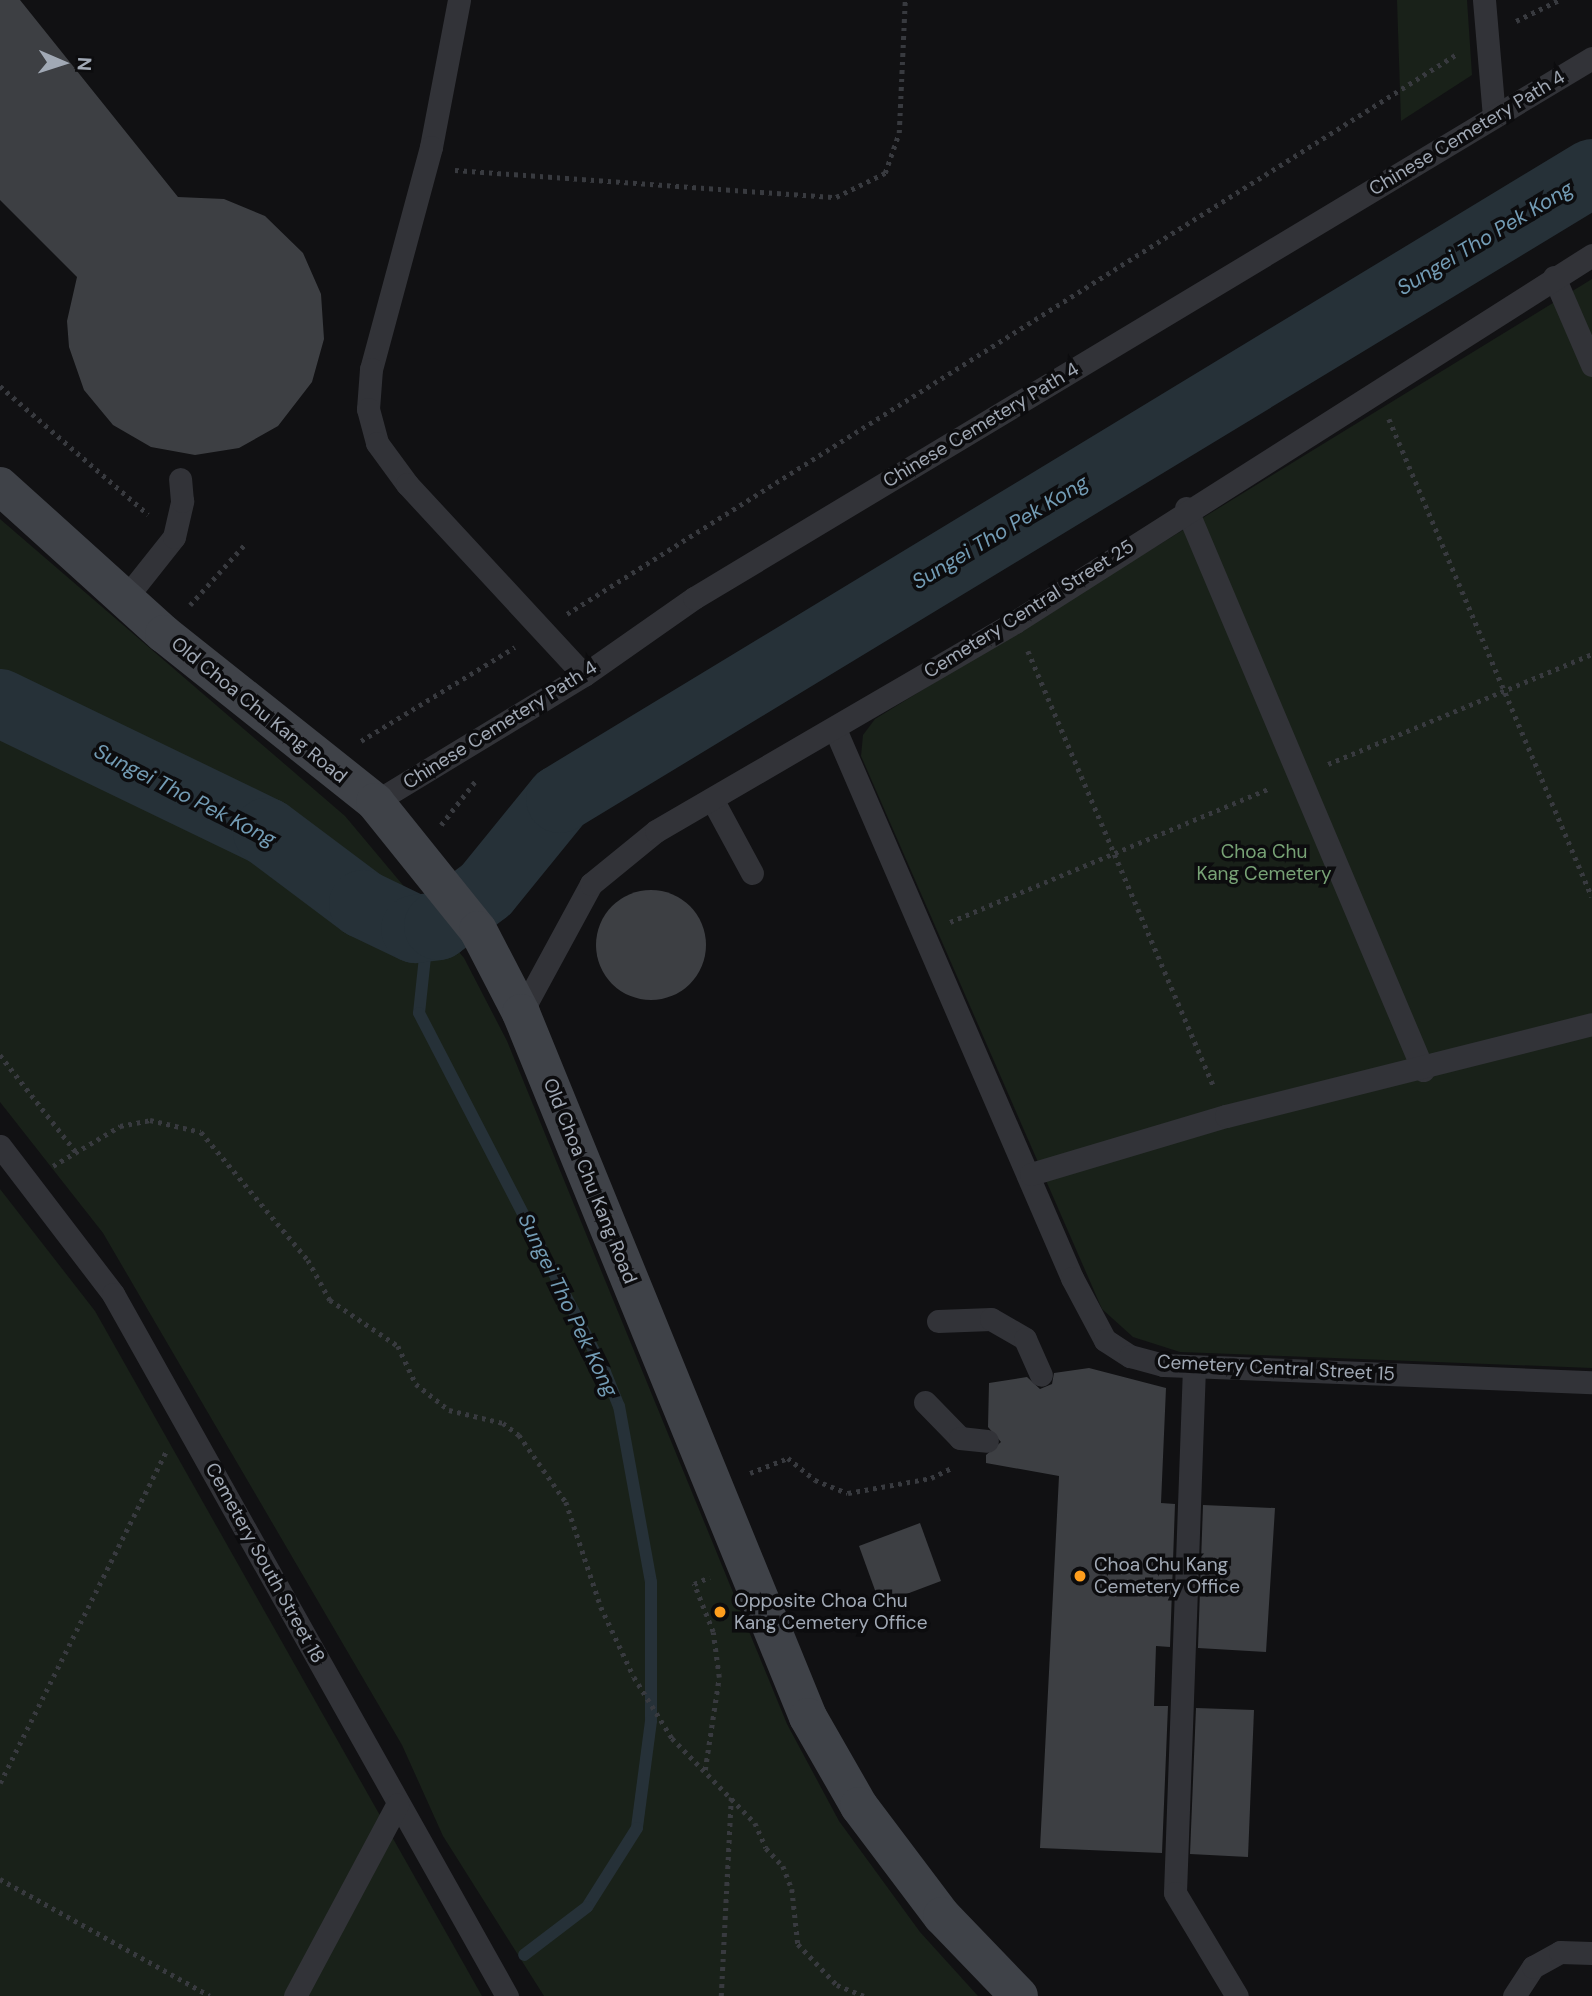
<!DOCTYPE html>
<style>
body{margin:0}
#map{position:relative;width:1592px;height:1996px;overflow:hidden;background:#111113;font-family:"DM Sans",sans-serif}
div>[style]{position:absolute}
.green>*{inset:0;background:#192119}
.stream>*{height:12px;margin:-6px;padding:0 6px;transform-origin:6px;border-radius:6px;background:#263138}
.river>*{height:68px;margin:-34px;padding:0 34px;transform-origin:34px;border-radius:34px;background:#263138}
.building>*{inset:0;background:#3d3f43}
.round{border-radius:50%}
.path>*{height:4.5px;margin-top:-2.25px;transform-origin:0;background:repeating-linear-gradient(90deg,#383a3f 0 3.5px,transparent 0 8.5px)}
.lane>*{height:23px;margin:-11.5px;padding:0 11.5px;transform-origin:11.5px;border-radius:11.5px;background:#323338}
.secondary>*{height:38px;margin:-19px;padding:0 19px;transform-origin:19px;border-radius:19px;background:#3f4248}
.dots>*{width:19px;height:19px;translate:-50% -50%;box-sizing:border-box;border:4px solid #0c0c0e;border-radius:50%}
span{translate:-50% -50%;white-space:nowrap;text-align:center;line-height:1.15;-webkit-text-stroke:7px #0c0c0e;paint-order:stroke}
.street-label{font-size:19px;color:#a1a9b5}
.park-label{font-size:19px;color:#77a275}
.poi-label{font-size:19px;color:#a1a9b5}
.left{translate:0 -50%;text-align:left}
.water-label{font-size:21px;color:#739cb5;font-style:italic}
.north{position:absolute;left:28px;top:28px;width:70px;height:70px;-webkit-text-stroke:5px #0c0c0e;paint-order:stroke;rotate:93deg;font-size:19px;font-weight:700;line-height:28px;text-align:center;color:#a1a9b5}
.north::after{content:'';display:block;margin:auto;width:24px;height:32px;background:#a1a9b5;clip-path:polygon(50% 0,100% 100%,50% 72%,0 100%)}
</style>
<div id="map">
<div class="green">
<i style="clip-path:polygon(1397px 0,1467px 0,1472px 75px,1401px 121px)"></i>
<i style="clip-path:polygon(1592px 279px,1592px 1368px,1180px 1352px,1133px 1337px,1102px 1309px,861px 756px,863px 735px,875px 719px)"></i>
<i style="clip-path:polygon(0 519px,345px 816px,464px 958px,507px 1041px,787px 1724px,839px 1821px,920px 1932px,978px 1996px,544px 1996px,443px 1836px,402px 1745px,103px 1233px,0 1102px)"></i>
<i style="clip-path:polygon(0 1189px,95px 1311px,482px 1996px,0 1996px)"></i>
</div>
<div class="stream">
<i style="left:438px;top:926px;width:34px;rotate:113deg"></i>
<i style="left:425px;top:957px;width:56px;rotate:96.1deg"></i>
<i style="left:419px;top:1013px;width:404px;rotate:62.6deg"></i>
<i style="left:605px;top:1372px;width:37px;rotate:68deg"></i>
<i style="left:619px;top:1406px;width:179px;rotate:79.7deg"></i>
<i style="left:651px;top:1582px;width:139px;rotate:90deg"></i>
<i style="left:651px;top:1721px;width:108px;rotate:97.5deg"></i>
<i style="left:637px;top:1828px;width:93px;rotate:122.3deg"></i>
<i style="left:587px;top:1907px;width:79px;rotate:142.7deg"></i>
</div>
<div class="river">
<i style="left:0;top:703px;width:297px;rotate:25.8deg"></i>
<i style="left:267px;top:832px;width:120px;rotate:36.9deg"></i>
<i style="left:363px;top:904px;width:58px;rotate:25.7deg"></i>
<i style="left:415px;top:929px;width:23px;rotate:-7deg"></i>
<i style="left:438px;top:926px;width:60px;rotate:-36.9deg"></i>
<i style="left:486px;top:890px;width:117px;rotate:-50.9deg"></i>
<i style="left:560px;top:799px;width:1207px;rotate:-31.24deg"></i>
</div>
<div class="building">
<i style="clip-path:polygon(0 0,20px 0,178px 197px,224px 199px,265px 216px,303px 253px,321px 294px,324px 339px,312px 382px,278px 426px,239px 448px,195px 455px,151px 447px,113px 425px,84px 390px,69px 347px,67px 321px,77px 277px,0 200px)"></i>
<i class="round" style="left:596px;top:890px;width:110px;height:110px"></i>
<i style="clip-path:polygon(1089px 1368px,1166px 1388px,1161px 1503px,1175px 1504px,1170px 1647px,1156px 1646px,1154px 1706px,1168px 1706px,1162px 1853px,1040px 1848px,1059px 1476px,986px 1463px,986px 1455px,1001px 1442px,988px 1427px,989px 1383px,1027px 1377px,1040px 1389px,1052px 1384px,1054px 1373px)"></i>
<i style="clip-path:polygon(1203px 1505px,1275px 1508px,1266px 1652px,1198px 1648px)"></i>
<i style="clip-path:polygon(920px 1523px,941px 1581px,880px 1604px,859px 1546px)"></i>
<i style="clip-path:polygon(1196px 1708px,1254px 1710px,1248px 1857px,1190px 1854px)"></i>
</div>
<div class="path">
<i style="left:1516px;top:21px;width:48px;rotate:-26deg"></i>
<i style="left:455px;top:170px;width:382px;rotate:4.1deg"></i>
<i style="left:836px;top:197px;width:55px;rotate:-26.1deg"></i>
<i style="left:885px;top:173px;width:42px;rotate:-70.7deg"></i>
<i style="left:899px;top:133px;width:133px;rotate:-87.4deg"></i>
<i style="left:0;top:386px;width:196px;rotate:40.9deg"></i>
<i style="left:1389px;top:419px;width:519px;rotate:66.99deg"></i>
<i style="left:190px;top:605px;width:84px;rotate:-47.9deg"></i>
<i style="left:567px;top:614px;width:1052px;rotate:-32.18deg"></i>
<i style="left:1028px;top:651px;width:474px;rotate:66.9deg"></i>
<i style="left:361px;top:741px;width:180px;rotate:-31.4deg"></i>
<i style="left:1328px;top:764px;width:286px;rotate:-22.6deg"></i>
<i style="left:441px;top:825px;width:58px;rotate:-52deg"></i>
<i style="left:950px;top:922px;width:348px;rotate:-22.7deg"></i>
<i style="left:0;top:1055px;width:123px;rotate:51.9deg"></i>
<i style="left:53px;top:1166px;width:78px;rotate:-30.8deg"></i>
<i style="left:120px;top:1126px;width:31px;rotate:-11deg"></i>
<i style="left:150px;top:1120px;width:52px;rotate:13.2deg"></i>
<i style="left:201px;top:1132px;width:167px;rotate:50.1deg"></i>
<i style="left:308px;top:1260px;width:46px;rotate:61.2deg"></i>
<i style="left:330px;top:1300px;width:82px;rotate:34.1deg"></i>
<i style="left:398px;top:1346px;width:42px;rotate:64.7deg"></i>
<i style="left:416px;top:1384px;width:42px;rotate:38.2deg"></i>
<i style="left:449px;top:1410px;width:56px;rotate:13.5deg"></i>
<i style="left:503px;top:1423px;width:20px;rotate:37deg"></i>
<i style="left:519px;top:1435px;width:82px;rotate:55deg"></i>
<i style="left:566px;top:1502px;width:111px;rotate:71.6deg"></i>
<i style="left:601px;top:1607px;width:77px;rotate:64.8deg"></i>
<i style="left:634px;top:1677px;width:72px;rotate:58.1deg"></i>
<i style="left:672px;top:1738px;width:119px;rotate:45.7deg"></i>
<i style="left:755px;top:1823px;width:27px;rotate:66deg"></i>
<i style="left:766px;top:1848px;width:25px;rotate:47deg"></i>
<i style="left:783px;top:1866px;width:25px;rotate:69deg"></i>
<i style="left:792px;top:1889px;width:55px;rotate:83.8deg"></i>
<i style="left:798px;top:1944px;width:57px;rotate:46.4deg"></i>
<i style="left:837px;top:1985px;width:29px;rotate:22deg"></i>
<i style="left:750px;top:1473px;width:41px;rotate:-21.5deg"></i>
<i style="left:788px;top:1458px;width:35px;rotate:39deg"></i>
<i style="left:815px;top:1480px;width:35px;rotate:22deg"></i>
<i style="left:848px;top:1493px;width:84px;rotate:-10.2deg"></i>
<i style="left:931px;top:1478px;width:25px;rotate:-26deg"></i>
<i style="left:705px;top:1770px;width:94px;rotate:-81.4deg"></i>
<i style="left:719px;top:1677px;width:45px;rotate:-97.6deg"></i>
<i style="left:713px;top:1632px;width:52px;rotate:-111.6deg"></i>
<i style="left:694px;top:1584px;width:17px;rotate:-24deg"></i>
<i style="left:0;top:1783px;width:370px;rotate:-63.4deg"></i>
<i style="left:0;top:1879px;width:240px;rotate:29.1deg"></i>
<i style="left:721px;top:1996px;width:199px;rotate:-87.1deg"></i>
</div>
<div class="lane">
<i style="left:459px;top:0;width:150px;rotate:100.8deg"></i>
<i style="left:431px;top:147px;width:230px;rotate:105.1deg"></i>
<i style="left:371px;top:369px;width:40px;rotate:94.3deg"></i>
<i style="left:368px;top:409px;width:35px;rotate:75deg"></i>
<i style="left:377px;top:443px;width:51px;rotate:53.8deg"></i>
<i style="left:407px;top:484px;width:260px;rotate:47.2deg"></i>
<i style="left:1484px;top:0;width:117px;rotate:85.1deg"></i>
<i style="left:1554px;top:277px;width:96px;rotate:66.6deg"></i>
<i style="left:1186px;top:508px;width:610px;rotate:67.13deg"></i>
<i style="left:124px;top:600px;width:80px;rotate:-51.6deg"></i>
<i style="left:174px;top:537px;width:37px;rotate:-77deg"></i>
<i style="left:182px;top:501px;width:22px;rotate:-95deg"></i>
<i style="left:835px;top:729px;width:598px;rotate:66.65deg"></i>
<i style="left:1072px;top:1278px;width:70px;rotate:62deg"></i>
<i style="left:1105px;top:1340px;width:30px;rotate:33deg"></i>
<i style="left:1130px;top:1356px;width:34px;rotate:15deg"></i>
<i style="left:1163px;top:1365px;width:429px;rotate:2.3deg"></i>
<i style="left:712px;top:799px;width:84px;rotate:61.6deg"></i>
<i style="left:375px;top:802px;width:245px;rotate:-31.3deg"></i>
<i style="left:584px;top:675px;width:134px;rotate:-35deg"></i>
<i style="left:694px;top:598px;width:1048px;rotate:-31.02deg"></i>
<i style="left:521px;top:1013px;width:147px;rotate:-61.5deg"></i>
<i style="left:591px;top:884px;width:84px;rotate:-39.2deg"></i>
<i style="left:656px;top:831px;width:415px;rotate:-30.2deg"></i>
<i style="left:1015px;top:622px;width:684px;rotate:-32.46deg"></i>
<i style="left:0;top:1146px;width:186px;rotate:52.6deg"></i>
<i style="left:113px;top:1294px;width:805px;rotate:60.7deg"></i>
<i style="left:1031px;top:1174px;width:203px;rotate:-16.6deg"></i>
<i style="left:1226px;top:1116px;width:377px;rotate:-14.1deg"></i>
<i style="left:938px;top:1321px;width:53px;rotate:-2.2deg"></i>
<i style="left:991px;top:1319px;width:39px;rotate:30deg"></i>
<i style="left:1025px;top:1339px;width:39px;rotate:66deg"></i>
<i style="left:1194px;top:1367px;width:526px;rotate:92.07deg"></i>
<i style="left:1175px;top:1893px;width:120px;rotate:59deg"></i>
<i style="left:925px;top:1402px;width:50px;rotate:45.8deg"></i>
<i style="left:960px;top:1438px;width:27px;rotate:6deg"></i>
<i style="left:295px;top:1996px;width:217px;rotate:-61.9deg"></i>
<i style="left:1514px;top:1996px;width:35px;rotate:-57deg"></i>
<i style="left:1533px;top:1967px;width:31px;rotate:-29deg"></i>
<i style="left:1560px;top:1952px;width:32px;rotate:2deg"></i>
</div>
<div class="secondary">
<i style="left:0;top:486px;width:221px;rotate:42.1deg"></i>
<i style="left:164px;top:634px;width:270px;rotate:38.5deg"></i>
<i style="left:375px;top:802px;width:164px;rotate:51.2deg"></i>
<i style="left:478px;top:930px;width:93px;rotate:62.6deg"></i>
<i style="left:521px;top:1013px;width:760px;rotate:67.82deg"></i>
<i style="left:808px;top:1717px;width:103px;rotate:60.2deg"></i>
<i style="left:859px;top:1806px;width:138px;rotate:53deg"></i>
<i style="left:942px;top:1916px;width:111px;rotate:46.1deg"></i>
</div>
<div class="dots">
<i style="left:1080px;top:1576px;background:#ff9e1d"></i>
<i style="left:720px;top:1612px;background:#ff9e1d"></i>
</div>
<div class="street-label">
<span style="left:1467px;top:133px;rotate:-31deg">Chinese Cemetery Path 4</span>
<span style="left:981px;top:425px;rotate:-31deg">Chinese Cemetery Path 4</span>
<span style="left:1029px;top:609px;rotate:-32deg">Cemetery Central Street 25</span>
<span style="left:259px;top:710px;rotate:39deg">Old Choa Chu Kang Road</span>
<span style="left:500px;top:725px;rotate:-32deg">Chinese Cemetery Path 4</span>
<span style="left:590px;top:1181px;rotate:68deg">Old Choa Chu Kang Road</span>
<span style="left:1276px;top:1368px;rotate:3deg">Cemetery Central Street 15</span>
<span style="left:265px;top:1563px;rotate:61deg">Cemetery South Street 18</span>
</div>
<div class="park-label">
<span style="left:1264px;top:863px">Choa Chu<br>Kang Cemetery</span>
</div>
<div class="poi-label">
<span class="left" style="left:1094px;top:1576px">Choa Chu Kang<br>Cemetery Office</span>
<span class="left" style="left:734px;top:1612px">Opposite Choa Chu<br>Kang Cemetery Office</span>
</div>
<div class="water-label">
<span style="left:1485px;top:238px;rotate:-31deg">Sungei Tho Pek Kong</span>
<span style="left:1000px;top:532px;rotate:-31deg">Sungei Tho Pek Kong</span>
<span style="left:185px;top:795px;rotate:27deg">Sungei Tho Pek Kong</span>
<span style="left:568px;top:1305px;rotate:64deg">Sungei Tho Pek Kong</span>
</div>
<div class="north">N</div>
</div>
